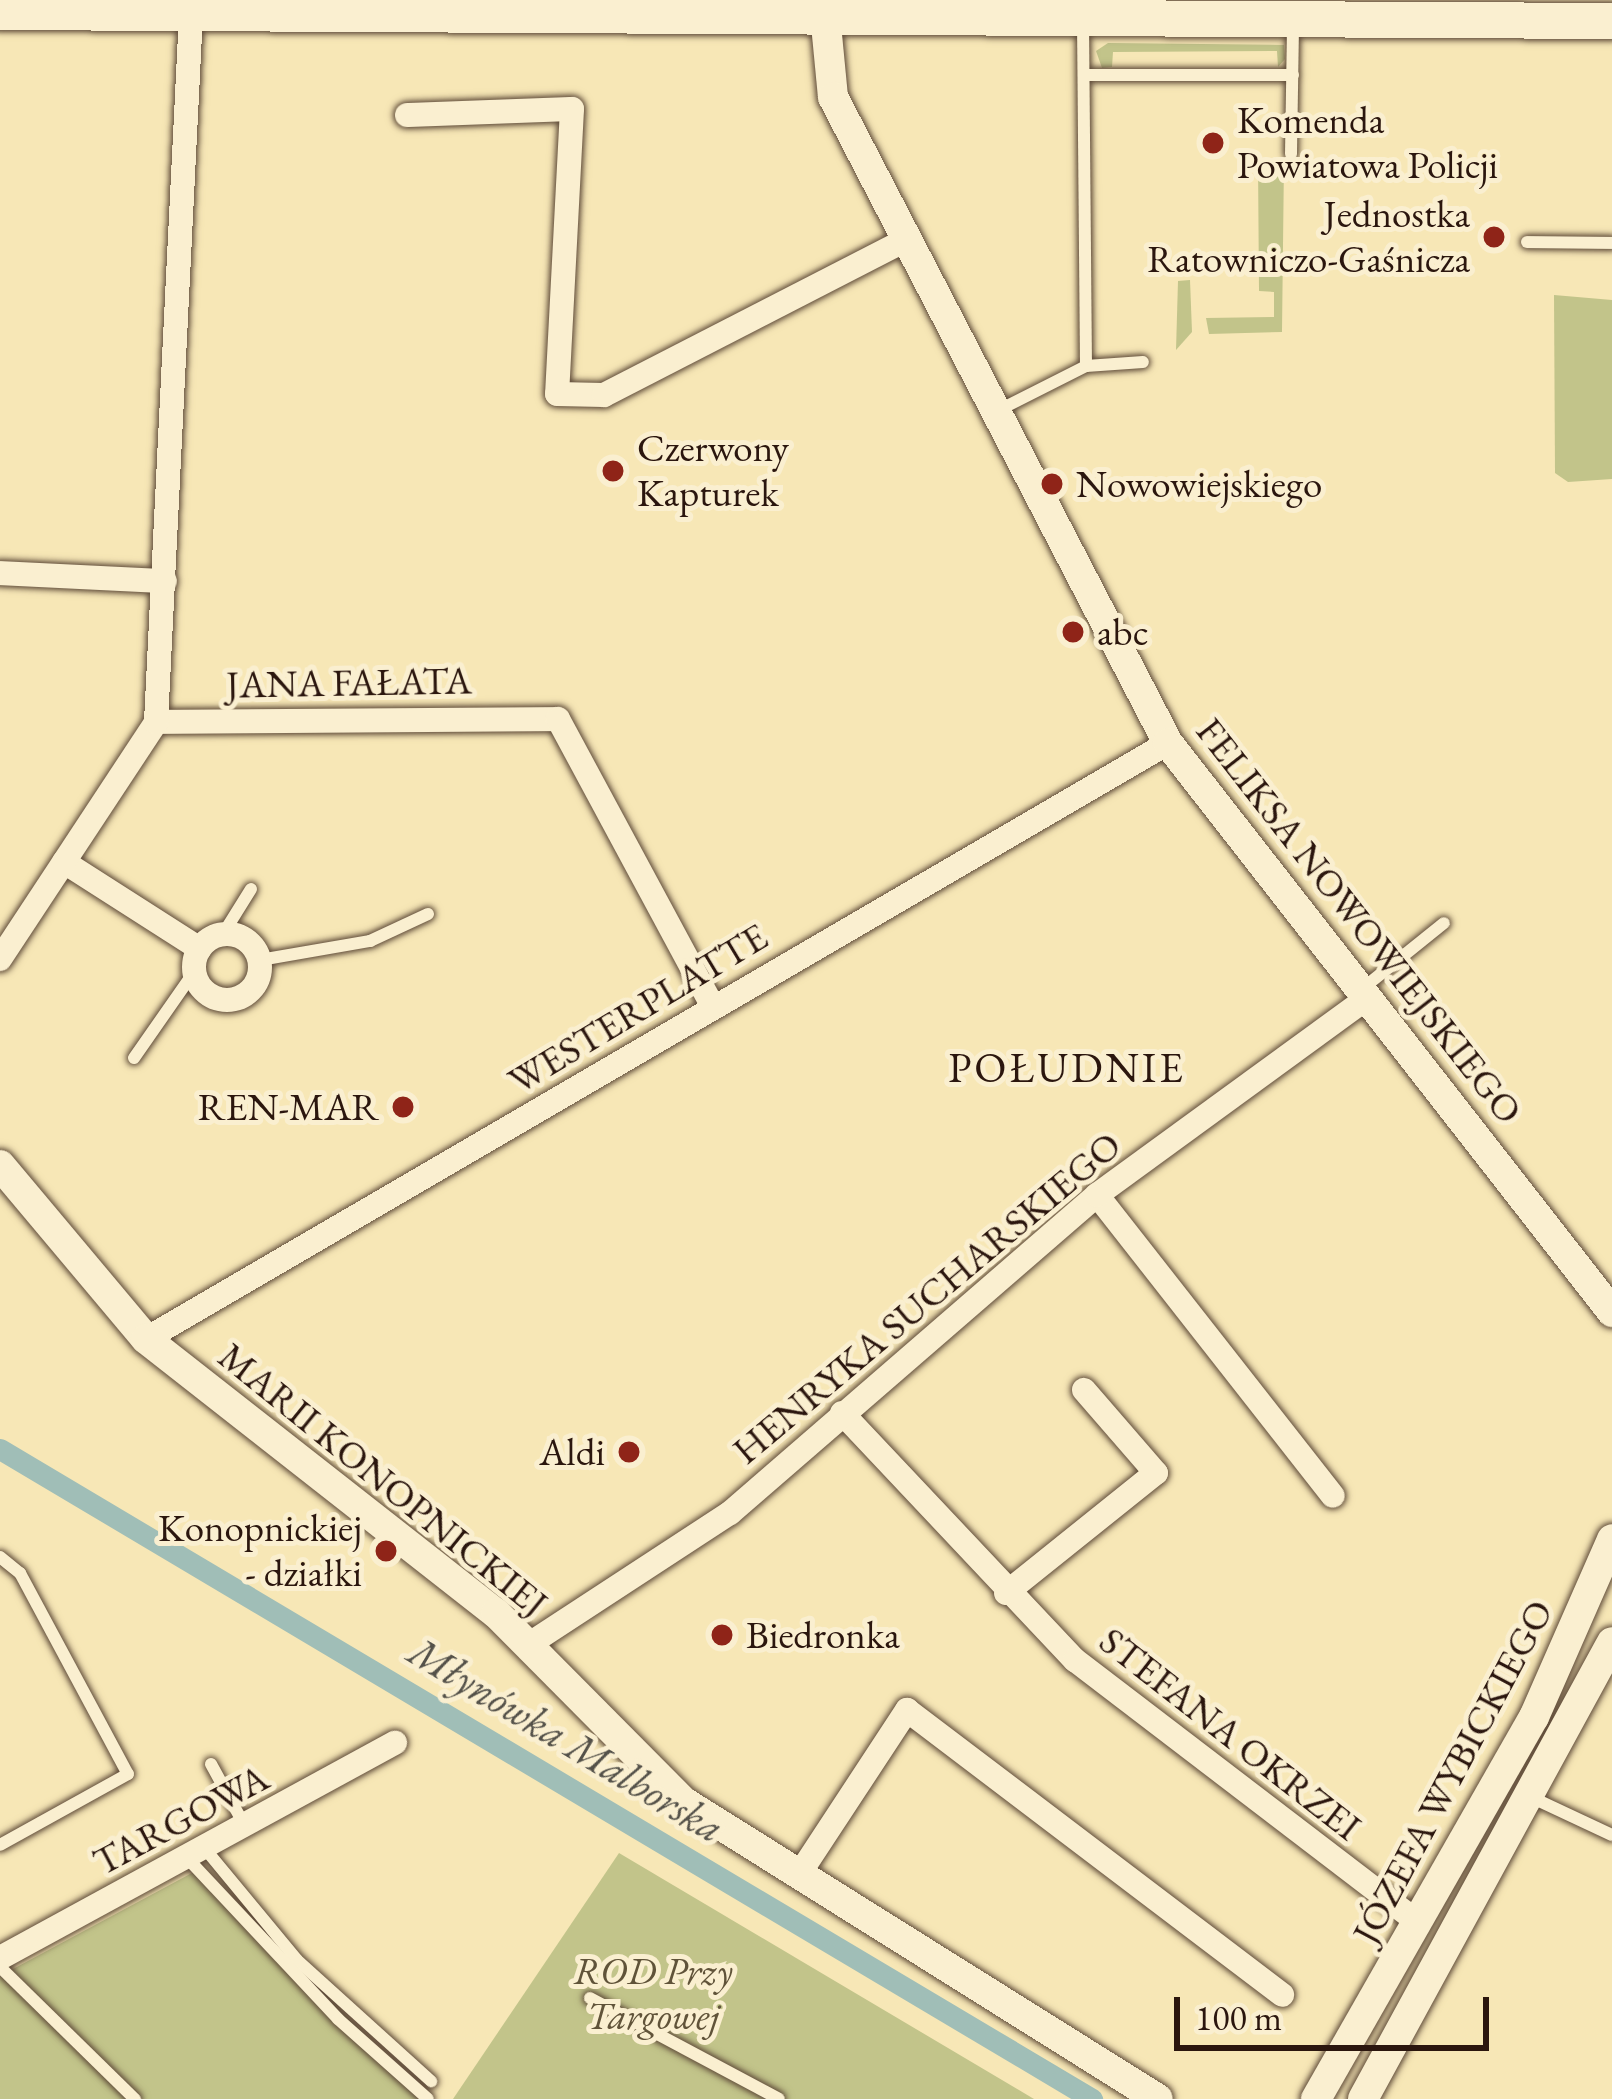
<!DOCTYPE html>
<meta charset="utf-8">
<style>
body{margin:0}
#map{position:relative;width:1612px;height:2099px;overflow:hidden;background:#f7e7b6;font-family:"EB Garamond",serif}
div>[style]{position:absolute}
.green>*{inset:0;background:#c2c48a}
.canal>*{height:21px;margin:-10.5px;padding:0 10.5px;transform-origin:10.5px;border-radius:10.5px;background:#a0beb7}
.roads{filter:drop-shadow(0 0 3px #5e4a38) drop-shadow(0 0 3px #5e4a38)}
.service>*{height:12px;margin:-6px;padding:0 6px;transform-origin:6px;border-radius:6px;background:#faefd0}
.minor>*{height:24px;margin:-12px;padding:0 12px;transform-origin:12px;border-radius:12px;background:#faefd0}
.minor>.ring{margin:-12px;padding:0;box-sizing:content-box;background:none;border:24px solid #faefd0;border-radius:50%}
.tertiary>*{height:30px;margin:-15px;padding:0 15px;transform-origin:15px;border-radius:15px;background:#faefd0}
.secondary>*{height:36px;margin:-18px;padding:0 18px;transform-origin:18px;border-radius:18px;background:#faefd0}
.dots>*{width:33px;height:33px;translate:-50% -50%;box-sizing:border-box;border:6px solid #faefd0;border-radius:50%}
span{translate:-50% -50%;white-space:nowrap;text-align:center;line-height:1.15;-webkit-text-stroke:10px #faefd0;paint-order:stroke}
.poi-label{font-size:39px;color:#2b160e}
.left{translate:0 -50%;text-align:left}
.right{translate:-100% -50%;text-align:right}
.street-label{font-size:39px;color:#2b160e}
.park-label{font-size:39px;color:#605339;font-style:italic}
.neighbourhood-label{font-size:42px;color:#2b160e;letter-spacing:3px}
.water-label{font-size:42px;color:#545149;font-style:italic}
.scale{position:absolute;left:1174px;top:1997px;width:315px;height:54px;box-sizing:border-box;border:6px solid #2b160e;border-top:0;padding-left:15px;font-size:36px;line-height:42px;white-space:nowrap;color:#2b160e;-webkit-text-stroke:9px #faefd0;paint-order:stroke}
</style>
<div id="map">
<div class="green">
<i style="clip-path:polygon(1108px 43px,1284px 45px,1285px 59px,1278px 67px,1277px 51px,1113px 52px,1112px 67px,1102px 68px,1096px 51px)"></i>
<i style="clip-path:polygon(1284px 161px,1282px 332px,1209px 334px,1206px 318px,1274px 317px,1274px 292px,1259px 291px,1258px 162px)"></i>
<i style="clip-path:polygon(1190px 280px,1192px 332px,1176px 350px,1178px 281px)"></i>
<i style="clip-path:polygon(1554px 295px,1612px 300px,1612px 479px,1568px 482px,1555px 473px)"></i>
<i style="clip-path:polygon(619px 1853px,1034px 2099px,453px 2099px)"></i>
<i style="clip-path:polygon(203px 1867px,297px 1968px,432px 2099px,0 2099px,0 1976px)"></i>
</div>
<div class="canal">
<i style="left:0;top:1449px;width:1271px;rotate:30.76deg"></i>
</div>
<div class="roads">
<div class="service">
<i style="left:1083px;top:22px;width:344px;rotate:89.5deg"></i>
<i style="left:1084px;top:75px;width:209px"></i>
<i style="left:1291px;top:154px;width:130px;rotate:-89.1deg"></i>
<i style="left:1527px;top:242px;width:85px;rotate:0.7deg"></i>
<i style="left:999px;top:410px;width:97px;rotate:-26.8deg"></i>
<i style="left:1086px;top:366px;width:57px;rotate:-4deg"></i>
<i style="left:223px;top:934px;width:53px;rotate:-58.1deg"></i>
<i style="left:260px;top:960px;width:112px;rotate:-9.8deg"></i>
<i style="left:370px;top:941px;width:64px;rotate:-25deg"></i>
<i style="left:1362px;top:989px;width:105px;rotate:-38.8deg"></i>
<i style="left:134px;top:1058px;width:105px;rotate:-55.1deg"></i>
<i style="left:0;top:1557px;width:26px;rotate:39deg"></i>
<i style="left:20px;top:1573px;width:228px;rotate:61.8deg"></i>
<i style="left:128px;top:1774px;width:146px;rotate:151deg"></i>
<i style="left:211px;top:1764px;width:71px;rotate:61.3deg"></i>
<i style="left:1533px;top:1798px;width:87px;rotate:25.1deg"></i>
<i style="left:206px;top:1850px;width:143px;rotate:50.4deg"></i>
<i style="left:297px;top:1960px;width:181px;rotate:42.1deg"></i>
<i style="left:188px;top:1859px;width:219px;rotate:46.8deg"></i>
<i style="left:338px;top:2019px;width:120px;rotate:41.6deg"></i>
<i style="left:0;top:1967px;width:189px;rotate:44.4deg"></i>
<i style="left:590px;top:1998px;width:214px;rotate:28.1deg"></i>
</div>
<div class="minor">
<i style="left:407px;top:115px;width:165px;rotate:-2.1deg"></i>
<i style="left:572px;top:109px;width:285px;rotate:93deg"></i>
<i style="left:557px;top:394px;width:47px;rotate:1.2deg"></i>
<i style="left:604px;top:395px;width:341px;rotate:-27.2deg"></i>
<i style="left:0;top:573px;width:165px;rotate:2.8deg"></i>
<i style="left:156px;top:722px;width:402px;rotate:-0.4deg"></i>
<i style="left:558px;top:719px;width:325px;rotate:61.7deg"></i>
<i style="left:64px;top:862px;width:161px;rotate:32.6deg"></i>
<i class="ring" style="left:194px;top:934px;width:42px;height:42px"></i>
<i style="left:0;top:959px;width:284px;rotate:-56.6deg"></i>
<i style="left:156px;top:722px;width:709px;rotate:-87.17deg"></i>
<i style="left:1097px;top:1195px;width:382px;rotate:51.9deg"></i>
<i style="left:146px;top:1339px;width:1183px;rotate:-30.25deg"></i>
<i style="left:842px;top:1413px;width:340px;rotate:46.7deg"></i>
<i style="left:1075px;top:1660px;width:432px;rotate:37.4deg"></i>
<i style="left:1006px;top:1593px;width:192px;rotate:-38.7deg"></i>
<i style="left:1156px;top:1473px;width:110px;rotate:-130.9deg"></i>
<i style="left:528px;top:1645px;width:241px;rotate:-33.2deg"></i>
<i style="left:730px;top:1513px;width:486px;rotate:-40.9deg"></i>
<i style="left:1097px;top:1195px;width:334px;rotate:-36.1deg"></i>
<i style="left:798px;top:1876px;width:199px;rotate:-56.7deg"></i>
<i style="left:907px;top:1710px;width:471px;rotate:37.2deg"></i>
<i style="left:0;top:1958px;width:450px;rotate:-28.6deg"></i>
</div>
<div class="tertiary">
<i style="left:825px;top:14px;width:83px;rotate:84.5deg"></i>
<i style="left:833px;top:97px;width:728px;rotate:62.59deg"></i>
<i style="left:1168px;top:743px;width:722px;rotate:52.03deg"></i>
<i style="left:0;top:1165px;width:227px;rotate:50deg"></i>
<i style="left:146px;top:1339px;width:444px;rotate:38.1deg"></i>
<i style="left:496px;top:1613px;width:267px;rotate:45.2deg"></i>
<i style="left:684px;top:1802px;width:559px;rotate:32.07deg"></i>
<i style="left:1316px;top:2099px;width:440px;rotate:-60.3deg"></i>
<i style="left:1534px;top:1717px;width:194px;rotate:-66.3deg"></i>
<i style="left:1363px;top:2099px;width:520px;rotate:-61.42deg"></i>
</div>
<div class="secondary">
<i style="left:0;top:12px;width:1612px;rotate:0.32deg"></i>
</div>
</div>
<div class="dots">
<i style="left:1213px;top:143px;background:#8f2418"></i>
<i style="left:1494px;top:237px;background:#8f2418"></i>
<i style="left:613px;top:471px;background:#8f2418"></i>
<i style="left:1052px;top:484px;background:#8f2418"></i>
<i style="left:1073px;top:632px;background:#8f2418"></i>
<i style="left:403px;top:1107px;background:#8f2418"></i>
<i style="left:629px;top:1452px;background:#8f2418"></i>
<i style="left:386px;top:1551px;background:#8f2418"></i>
<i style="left:722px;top:1635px;background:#8f2418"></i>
</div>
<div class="poi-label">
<span class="left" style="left:1237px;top:143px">Komenda<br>Powiatowa Policji</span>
<span class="right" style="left:1470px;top:237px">Jednostka<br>Ratowniczo-Gaśnicza</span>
<span class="left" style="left:637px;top:471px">Czerwony<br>Kapturek</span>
<span class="left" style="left:1076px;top:484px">Nowowiejskiego</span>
<span class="left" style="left:1097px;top:632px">abc</span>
<span class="right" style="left:379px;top:1107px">REN-MAR</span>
<span class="right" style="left:605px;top:1452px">Aldi</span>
<span class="right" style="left:362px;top:1551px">Konopnickiej<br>- działki</span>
<span class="left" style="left:746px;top:1635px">Biedronka</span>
</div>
<div class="street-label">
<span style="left:349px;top:683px;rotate:-1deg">JANA FAŁATA</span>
<span style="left:1359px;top:921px;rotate:52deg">FELIKSA NOWOWIEJSKIEGO</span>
<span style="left:638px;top:1009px;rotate:-31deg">WESTERPLATTE</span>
<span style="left:927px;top:1298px;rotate:-40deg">HENRYKA SUCHARSKIEGO</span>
<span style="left:383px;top:1480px;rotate:39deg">MARII KONOPNICKIEJ</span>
<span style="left:1230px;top:1734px;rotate:38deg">STEFANA OKRZEI</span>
<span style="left:1453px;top:1772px;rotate:-62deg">JÓZEFA WYBICKIEGO</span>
<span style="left:181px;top:1820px;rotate:-28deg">TARGOWA</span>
</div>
<div class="park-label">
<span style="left:653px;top:1994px">ROD Przy<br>Targowej</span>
</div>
<div class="neighbourhood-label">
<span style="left:1067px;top:1068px">POŁUDNIE</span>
</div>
<div class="water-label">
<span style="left:566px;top:1740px;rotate:31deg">Młynówka Malborska</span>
</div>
<div class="scale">100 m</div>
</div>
